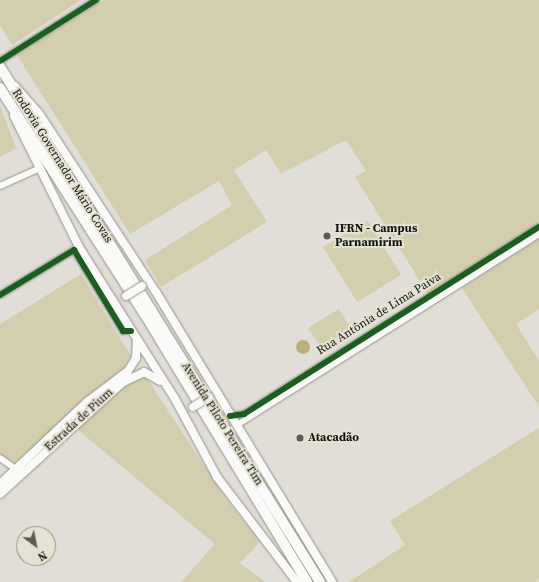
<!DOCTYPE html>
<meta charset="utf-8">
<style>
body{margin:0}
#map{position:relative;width:539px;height:582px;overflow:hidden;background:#e0ded6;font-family:"Source Serif 4",serif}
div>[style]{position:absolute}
.green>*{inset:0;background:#d3cead}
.water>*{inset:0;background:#b9b17b}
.round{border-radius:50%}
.roads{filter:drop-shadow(0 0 1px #95938d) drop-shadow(0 0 1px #95938d)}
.minor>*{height:6px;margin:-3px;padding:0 3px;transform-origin:3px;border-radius:3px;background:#fafaf9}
.major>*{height:8px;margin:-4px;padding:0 4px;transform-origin:4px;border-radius:4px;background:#fafaf9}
.highway>*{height:10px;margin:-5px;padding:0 5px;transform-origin:5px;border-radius:5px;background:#fafaf9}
.bridges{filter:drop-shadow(0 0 1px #95938d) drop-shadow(0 0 1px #95938d)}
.major-bridge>*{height:8px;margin:-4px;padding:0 4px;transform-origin:4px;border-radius:4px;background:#fafaf9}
.cycleway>*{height:6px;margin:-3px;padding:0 3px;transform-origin:3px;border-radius:3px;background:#1b5e20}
.dots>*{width:11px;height:11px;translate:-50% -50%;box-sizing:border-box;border:2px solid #e4e2d2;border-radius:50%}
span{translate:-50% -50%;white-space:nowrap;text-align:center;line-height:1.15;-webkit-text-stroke:4px #e4e2d2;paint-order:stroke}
.street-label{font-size:12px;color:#13130d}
.poi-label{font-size:12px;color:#13130d;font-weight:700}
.left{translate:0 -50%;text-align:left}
.north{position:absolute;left:16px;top:526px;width:40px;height:40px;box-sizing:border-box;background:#e4e2d2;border:1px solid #908f83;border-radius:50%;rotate:148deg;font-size:11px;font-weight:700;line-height:16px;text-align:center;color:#13130d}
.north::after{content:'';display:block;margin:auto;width:14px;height:18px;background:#5b5a53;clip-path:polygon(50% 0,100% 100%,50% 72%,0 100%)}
</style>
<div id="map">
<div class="green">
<i style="clip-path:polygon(0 0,81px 0,12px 45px,0 25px)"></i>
<i style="clip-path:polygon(104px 0,539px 0,539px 224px,428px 294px,355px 177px,366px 171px,346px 140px,281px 174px,266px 150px,234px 170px,267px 222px,161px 287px,145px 260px,232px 205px,219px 181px,130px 234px,17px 55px)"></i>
<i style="clip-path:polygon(0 106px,16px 148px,0 157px)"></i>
<i style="clip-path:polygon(367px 220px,401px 275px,357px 302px,323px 247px)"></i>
<i style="clip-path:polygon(539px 238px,539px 309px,516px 324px,539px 361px,539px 407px,462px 288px)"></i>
<i style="clip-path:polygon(81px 274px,131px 356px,123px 368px,14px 463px,0 454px,0 324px)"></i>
<i style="clip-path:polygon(339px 309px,351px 329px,321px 347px,308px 328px)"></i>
<i style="clip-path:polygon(144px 374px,224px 496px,260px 542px,240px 563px,265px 582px,181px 582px,215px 544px,77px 429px,106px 400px)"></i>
<i style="clip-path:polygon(539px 428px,539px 578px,535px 582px,349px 582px,405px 545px,390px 521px)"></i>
</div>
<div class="water">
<i class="round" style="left:296px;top:340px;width:14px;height:14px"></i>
</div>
<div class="roads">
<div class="minor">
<i style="left:0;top:61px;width:114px;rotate:-32.4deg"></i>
<i style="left:0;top:186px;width:42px;rotate:-24.1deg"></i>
<i style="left:0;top:295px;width:87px;rotate:-31.3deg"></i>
<i style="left:74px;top:250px;width:95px;rotate:58.8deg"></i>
<i style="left:123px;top:331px;width:8px"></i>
<i style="left:230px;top:416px;width:14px;rotate:-8deg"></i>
<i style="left:244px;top:414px;width:349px;rotate:-32.4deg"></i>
<i style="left:238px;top:428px;width:5px;rotate:-68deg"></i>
<i style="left:240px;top:423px;width:354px;rotate:-32.3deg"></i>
<i style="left:0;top:458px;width:19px;rotate:35deg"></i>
</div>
<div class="major">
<i style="left:15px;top:86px;width:35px;rotate:49deg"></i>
<i style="left:38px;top:112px;width:215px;rotate:56.8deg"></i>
<i style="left:156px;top:292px;width:339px;rotate:58.7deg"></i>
<i style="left:14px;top:116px;width:146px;rotate:63.6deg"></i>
<i style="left:79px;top:247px;width:178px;rotate:57.7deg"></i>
<i style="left:174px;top:397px;width:91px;rotate:61.7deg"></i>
<i style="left:217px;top:477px;width:132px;rotate:52.7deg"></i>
<i style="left:0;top:484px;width:120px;rotate:-43.3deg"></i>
<i style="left:87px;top:402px;width:51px;rotate:-37.1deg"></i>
<i style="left:128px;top:371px;width:15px;rotate:-58deg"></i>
<i style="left:136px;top:358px;width:17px;rotate:-87deg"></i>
<i style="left:0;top:494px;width:166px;rotate:-42.3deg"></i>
<i style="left:123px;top:382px;width:23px;rotate:-25deg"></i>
<i style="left:144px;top:372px;width:18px;rotate:29deg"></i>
</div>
<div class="highway">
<i style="left:0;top:67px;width:606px;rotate:58.14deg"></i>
<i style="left:0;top:88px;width:282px;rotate:57.4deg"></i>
<i style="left:152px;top:326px;width:299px;rotate:58.8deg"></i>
</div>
</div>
<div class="bridges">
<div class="major-bridge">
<i style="left:126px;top:296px;width:19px;rotate:-32deg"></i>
<i style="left:193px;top:407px;width:19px;rotate:-32deg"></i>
</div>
</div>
<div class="cycleway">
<i style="left:0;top:61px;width:114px;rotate:-32.4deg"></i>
<i style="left:0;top:295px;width:87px;rotate:-31.3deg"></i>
<i style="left:74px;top:250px;width:95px;rotate:58.8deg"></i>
<i style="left:123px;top:331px;width:8px"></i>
<i style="left:230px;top:416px;width:14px;rotate:-8deg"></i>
<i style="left:244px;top:414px;width:349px;rotate:-32.4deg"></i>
</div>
<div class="dots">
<i style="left:327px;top:236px;background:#5b5a53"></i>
<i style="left:300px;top:438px;background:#5b5a53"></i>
</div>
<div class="street-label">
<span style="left:62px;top:166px;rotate:58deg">Rodovia Governador Mário Covas</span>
<span style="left:379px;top:314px;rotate:-32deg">Rua Antônia de Lima Paiva</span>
<span style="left:79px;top:420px;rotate:-42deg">Estrada de Pium</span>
<span style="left:222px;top:424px;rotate:58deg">Avenida Piloto Pereira Tim</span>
</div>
<div class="poi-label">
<span class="left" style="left:335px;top:236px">IFRN - Campus<br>Parnamirim</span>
<span class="left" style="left:308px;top:438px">Atacadão</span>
</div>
<div class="north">N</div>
</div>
